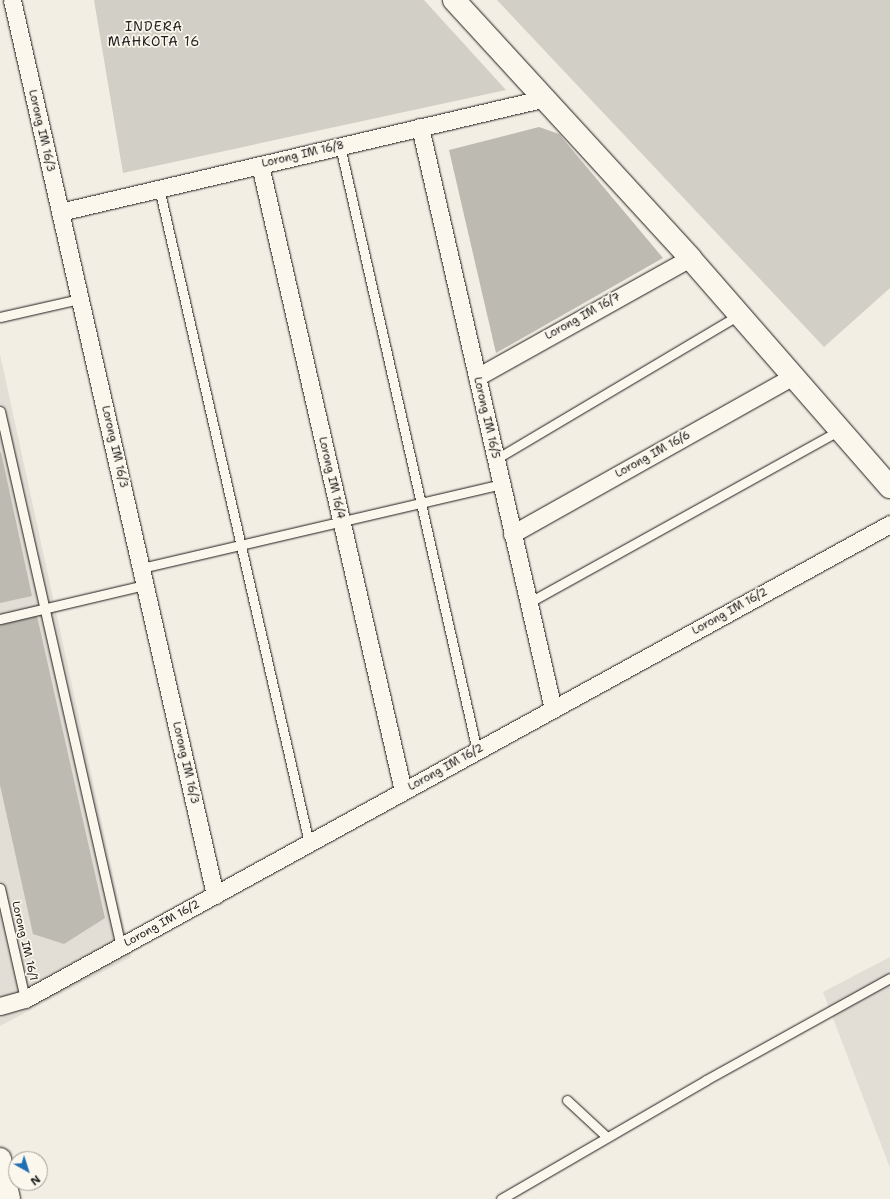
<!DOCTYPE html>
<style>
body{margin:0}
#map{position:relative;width:890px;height:1199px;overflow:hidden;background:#f2eee4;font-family:"Shantell Sans",sans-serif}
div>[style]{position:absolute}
.built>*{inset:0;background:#e2ded5}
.green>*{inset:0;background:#d2cfc6}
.building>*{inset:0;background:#bdbab1}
.roads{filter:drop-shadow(0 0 1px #1c1c1c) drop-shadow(0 0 1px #1c1c1c)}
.lane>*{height:9px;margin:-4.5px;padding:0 4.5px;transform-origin:4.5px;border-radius:4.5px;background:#fbf7ec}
.street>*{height:17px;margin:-8.5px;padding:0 8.5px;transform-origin:8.5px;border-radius:8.5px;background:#fbf7ec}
.secondary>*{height:22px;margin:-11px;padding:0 11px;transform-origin:11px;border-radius:11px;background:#fbf7ec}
.highway>*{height:22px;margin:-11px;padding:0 11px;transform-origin:11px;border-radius:11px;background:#fbf7ec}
span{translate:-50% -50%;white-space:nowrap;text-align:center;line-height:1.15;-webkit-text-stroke:3.5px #fbf7ec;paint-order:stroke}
.street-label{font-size:11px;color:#1c1c1c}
.quarter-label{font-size:13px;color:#1c1c1c;letter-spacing:1px}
.north{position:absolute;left:8px;top:1151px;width:40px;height:40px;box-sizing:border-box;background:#fbf7ec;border:1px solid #a29f99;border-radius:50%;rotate:141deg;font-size:11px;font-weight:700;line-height:16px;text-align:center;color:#1c1c1c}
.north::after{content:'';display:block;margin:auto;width:14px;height:18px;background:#1f6fb2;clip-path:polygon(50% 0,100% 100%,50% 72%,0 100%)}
</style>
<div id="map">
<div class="built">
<i style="clip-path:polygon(0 354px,131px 957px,0 1026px)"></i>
<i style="clip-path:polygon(890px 957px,890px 1168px,823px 992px)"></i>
</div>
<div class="green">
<i style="clip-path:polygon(94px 0,424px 0,506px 90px,123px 173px)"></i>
<i style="clip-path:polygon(497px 0,890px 0,890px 288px,824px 347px)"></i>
</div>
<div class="building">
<i style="clip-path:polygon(539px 127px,559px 134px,663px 258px,496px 353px,449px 150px)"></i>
<i style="clip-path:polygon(1px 452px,32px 596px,0 603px,0 453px)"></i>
<i style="clip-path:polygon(37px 616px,105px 918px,64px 944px,33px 934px,0 785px,0 625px)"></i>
</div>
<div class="roads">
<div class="lane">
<i style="left:340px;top:146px;width:620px;rotate:77.24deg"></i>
<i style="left:159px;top:188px;width:672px;rotate:77.1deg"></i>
<i style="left:0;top:317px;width:82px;rotate:-12.7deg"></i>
<i style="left:0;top:411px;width:549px;rotate:77.28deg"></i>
<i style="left:496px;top:459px;width:282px;rotate:-30.7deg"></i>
<i style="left:141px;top:568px;width:370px;rotate:-13.1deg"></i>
<i style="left:528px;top:603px;width:357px;rotate:-29deg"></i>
<i style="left:0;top:619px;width:149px;rotate:-13.2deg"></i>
<i style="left:0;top:888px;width:114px;rotate:77.3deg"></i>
<i style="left:567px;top:1100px;width:54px;rotate:42.8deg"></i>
<i style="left:501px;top:1199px;width:237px;rotate:-30.1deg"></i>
<i style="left:706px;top:1080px;width:210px;rotate:-29deg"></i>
</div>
<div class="street">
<i style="left:12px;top:0;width:918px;rotate:77.22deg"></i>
<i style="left:420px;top:127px;width:597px;rotate:77.13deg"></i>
<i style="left:260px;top:165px;width:642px;rotate:77.13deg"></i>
<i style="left:60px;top:212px;width:499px;rotate:-13.2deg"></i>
<i style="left:477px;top:377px;width:244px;rotate:-29.2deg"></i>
<i style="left:512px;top:534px;width:323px;rotate:-29.3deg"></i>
<i style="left:0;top:1006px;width:26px;rotate:-16deg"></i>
<i style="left:25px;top:999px;width:987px;rotate:-28.77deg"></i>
</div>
<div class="secondary">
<i style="left:454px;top:0;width:350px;rotate:47.5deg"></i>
<i style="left:690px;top:258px;width:304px;rotate:48.9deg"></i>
</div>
<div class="highway">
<i style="left:0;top:1159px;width:41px;rotate:77.3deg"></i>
</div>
</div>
<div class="street-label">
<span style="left:41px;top:131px;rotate:77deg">Lorong IM 16/3</span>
<span style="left:303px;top:155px;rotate:-13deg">Lorong IM 16/8</span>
<span style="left:583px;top:317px;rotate:-29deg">Lorong IM 16/7</span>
<span style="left:486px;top:418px;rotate:77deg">Lorong IM 16/5</span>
<span style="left:114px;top:447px;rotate:77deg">Lorong IM 16/3</span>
<span style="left:653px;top:455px;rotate:-29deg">Lorong IM 16/6</span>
<span style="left:331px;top:478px;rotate:77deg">Lorong IM 16/4</span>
<span style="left:730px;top:612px;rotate:-29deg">Lorong IM 16/2</span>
<span style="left:185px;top:763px;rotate:77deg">Lorong IM 16/3</span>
<span style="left:446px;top:768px;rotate:-29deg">Lorong IM 16/2</span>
<span style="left:162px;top:924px;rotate:-29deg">Lorong IM 16/2</span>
<span style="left:24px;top:941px;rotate:77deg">Lorong IM 16/1</span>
</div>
<div class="quarter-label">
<span style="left:154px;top:35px">INDERA<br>MAHKOTA 16</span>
</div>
<div class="north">N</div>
</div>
